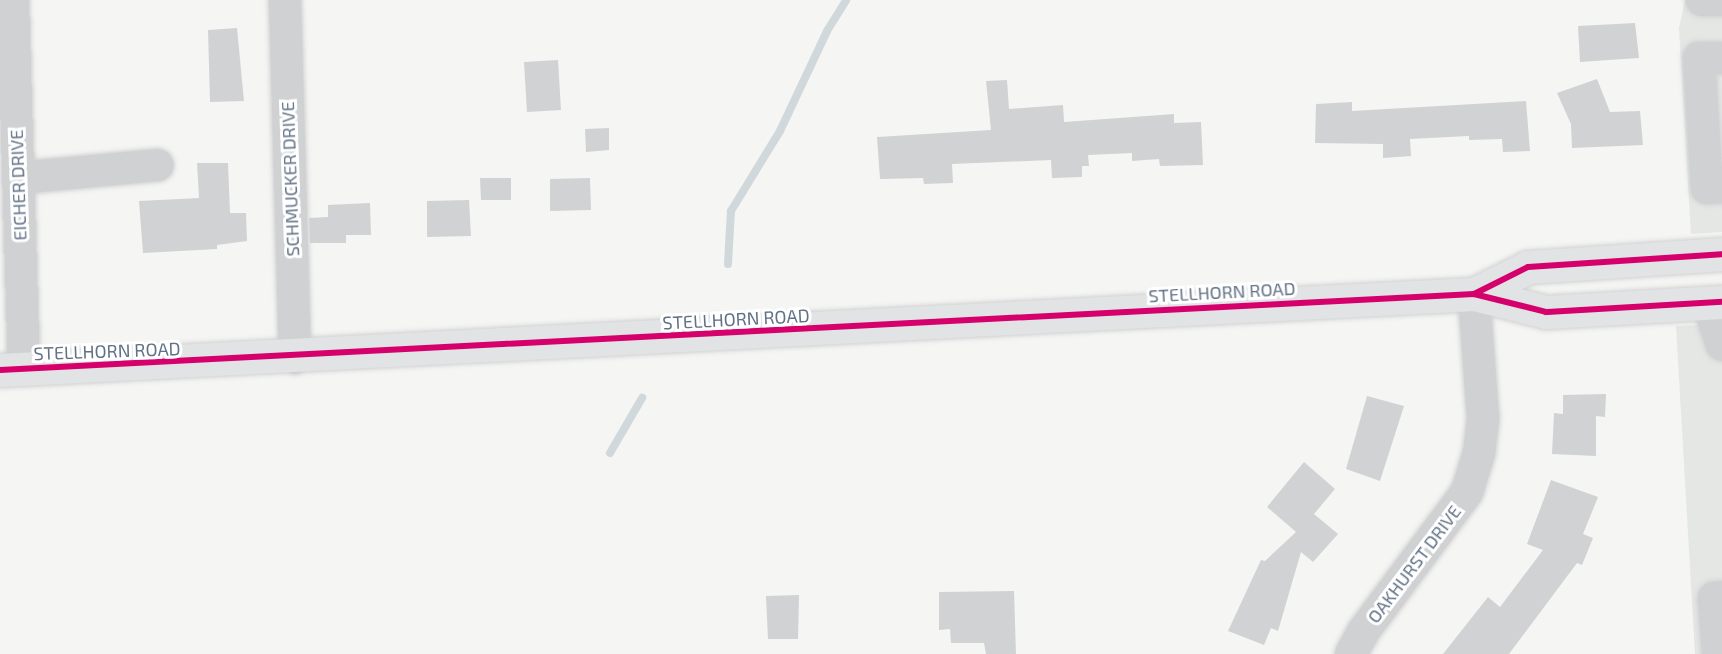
<!DOCTYPE html>
<style>
body{margin:0}
#map{position:relative;width:1722px;height:654px;overflow:hidden;background:#f5f5f3;font-family:"Exo 2",sans-serif}
div>[style]{position:absolute}
.built>*{inset:0;background:#e5e7e5}
.stream>*{height:8px;margin:-4px;padding:0 4px;transform-origin:4px;border-radius:4px;background:#d1d8db}
.building>*{inset:0;background:#d1d2d3}
.roads{filter:drop-shadow(0 0 2px #d1d2d3) drop-shadow(0 0 2px #d1d2d3)}
.minor>*{height:32px;margin:-16px;padding:0 16px;transform-origin:16px;border-radius:16px;background:#d0d1d2}
.major>*{height:33px;margin:-16.5px;padding:0 16.5px;transform-origin:16.5px;border-radius:16.5px;background:#e2e3e4}
.cycleway>*{height:6px;margin:-3px;padding:0 3px;transform-origin:3px;border-radius:3px;background:#d6006c}
span{translate:-50% -50%;white-space:nowrap;text-align:center;line-height:1.15;-webkit-text-stroke:6px #fff;paint-order:stroke}
.street-label{font-size:18px;color:#627286}
</style>
<div id="map">
<div class="built">
<i style="clip-path:polygon(1685px 0,1722px 0,1722px 232px,1691px 234px,1679px 28px)"></i>
<i style="clip-path:polygon(1722px 324px,1722px 654px,1695px 654px,1676px 326px)"></i>
</div>
<div class="stream">
<i style="left:728px;top:264px;width:53px;rotate:-86.8deg"></i>
<i style="left:731px;top:211px;width:94px;rotate:-58.5deg"></i>
<i style="left:780px;top:131px;width:110px;rotate:-64.8deg"></i>
<i style="left:827px;top:31px;width:36px;rotate:-58deg"></i>
<i style="left:610px;top:453px;width:64px;rotate:-59.8deg"></i>
</div>
<div class="building">
<i style="clip-path:polygon(1635px 23px,1639px 58px,1580px 62px,1578px 26px)"></i>
<i style="clip-path:polygon(237px 28px,244px 101px,210px 102px,208px 30px)"></i>
<i style="clip-path:polygon(558px 60px,561px 110px,527px 112px,524px 62px)"></i>
<i style="clip-path:polygon(1597px 79px,1610px 112px,1640px 111px,1643px 145px,1572px 148px,1571px 124px,1557px 93px)"></i>
<i style="clip-path:polygon(1007px 80px,1009px 109px,1063px 105px,1064px 122px,1174px 114px,1174px 123px,1201px 122px,1203px 165px,1160px 166px,1159px 159px,1132px 161px,1132px 153px,1088px 155px,1089px 166px,1082px 166px,1082px 177px,1052px 178px,1051px 160px,952px 164px,953px 183px,924px 184px,923px 178px,880px 179px,877px 137px,991px 130px,986px 81px)"></i>
<i style="clip-path:polygon(1526px 101px,1530px 151px,1503px 152px,1502px 139px,1469px 140px,1469px 136px,1410px 139px,1411px 156px,1383px 158px,1383px 144px,1315px 143px,1316px 104px,1352px 102px,1352px 111px)"></i>
<i style="clip-path:polygon(609px 128px,609px 150px,586px 152px,585px 129px)"></i>
<i style="clip-path:polygon(197px 163px,228px 163px,230px 213px,246px 213px,247px 241px,217px 245px,217px 249px,143px 253px,139px 201px,199px 198px)"></i>
<i style="clip-path:polygon(480px 178px,511px 178px,511px 200px,481px 200px)"></i>
<i style="clip-path:polygon(590px 178px,591px 210px,550px 211px,550px 179px)"></i>
<i style="clip-path:polygon(469px 200px,471px 236px,427px 237px,427px 201px)"></i>
<i style="clip-path:polygon(370px 203px,371px 235px,346px 235px,346px 243px,310px 243px,309px 218px,328px 217px,328px 205px)"></i>
<i style="clip-path:polygon(1606px 394px,1605px 417px,1596px 416px,1596px 456px,1552px 454px,1554px 413px,1563px 414px,1563px 395px)"></i>
<i style="clip-path:polygon(1367px 396px,1404px 406px,1380px 481px,1346px 469px)"></i>
<i style="clip-path:polygon(1304px 462px,1335px 489px,1314px 514px,1338px 534px,1313px 562px,1301px 552px,1278px 631px,1271px 628px,1264px 645px,1228px 631px,1261px 560px,1265px 561px,1296px 532px,1267px 507px)"></i>
<i style="clip-path:polygon(1551px 480px,1598px 497px,1583px 534px,1593px 538px,1582px 565px,1577px 563px,1509px 654px,1443px 654px,1488px 597px,1500px 607px,1543px 550px,1527px 544px)"></i>
<i style="clip-path:polygon(1014px 591px,1016px 654px,986px 654px,984px 643px,951px 643px,950px 629px,939px 630px,939px 592px)"></i>
<i style="clip-path:polygon(799px 595px,798px 639px,768px 639px,766px 596px)"></i>
</div>
<div class="roads">
<div class="minor">
<i style="left:13px;top:0;width:369px;rotate:88.3deg"></i>
<i style="left:285px;top:0;width:358px;rotate:88.4deg"></i>
<i style="left:1702px;top:0;width:20px"></i>
<i style="left:1722px;top:58px;width:23px;rotate:180deg"></i>
<i style="left:1699px;top:58px;width:130px;rotate:86.5deg"></i>
<i style="left:1707px;top:188px;width:15px;rotate:-4deg"></i>
<i style="left:18px;top:178px;width:140px;rotate:-5.3deg"></i>
<i style="left:1708px;top:303px;width:44px;rotate:71.6deg"></i>
<i style="left:1351px;top:654px;width:25px;rotate:-61deg"></i>
<i style="left:1363px;top:632px;width:174px;rotate:-53.4deg"></i>
<i style="left:1467px;top:492px;width:41px;rotate:-72.9deg"></i>
<i style="left:1479px;top:453px;width:35px;rotate:-83deg"></i>
<i style="left:1483px;top:418px;width:124px;rotate:-94.2deg"></i>
<i style="left:1718px;top:654px;width:56px;rotate:-94.1deg"></i>
<i style="left:1714px;top:598px;width:8px;rotate:-7deg"></i>
</div>
<div class="major">
<i style="left:1474px;top:294px;width:60px;rotate:-26.6deg"></i>
<i style="left:1528px;top:267px;width:194px;rotate:-3.8deg"></i>
<i style="left:0;top:370px;width:1476px;rotate:-2.95deg"></i>
<i style="left:1474px;top:294px;width:74px;rotate:14deg"></i>
<i style="left:1546px;top:312px;width:176px;rotate:-3.3deg"></i>
</div>
</div>
<div class="cycleway">
<i style="left:1474px;top:294px;width:60px;rotate:-26.6deg"></i>
<i style="left:1528px;top:267px;width:194px;rotate:-3.8deg"></i>
<i style="left:0;top:370px;width:1476px;rotate:-2.95deg"></i>
<i style="left:1474px;top:294px;width:74px;rotate:14deg"></i>
<i style="left:1546px;top:312px;width:176px;rotate:-3.3deg"></i>
</div>
<div class="street-label">
<span style="left:290px;top:179px;rotate:-92deg">SCHMUCKER DRIVE</span>
<span style="left:18px;top:185px;rotate:-92deg">EICHER DRIVE</span>
<span style="left:1222px;top:292px;rotate:-3deg">STELLHORN ROAD</span>
<span style="left:736px;top:319px;rotate:-3deg">STELLHORN ROAD</span>
<span style="left:107px;top:351px;rotate:-2deg">STELLHORN ROAD</span>
<span style="left:1414px;top:564px;rotate:-53deg">OAKHURST DRIVE</span>
</div>
</div>
